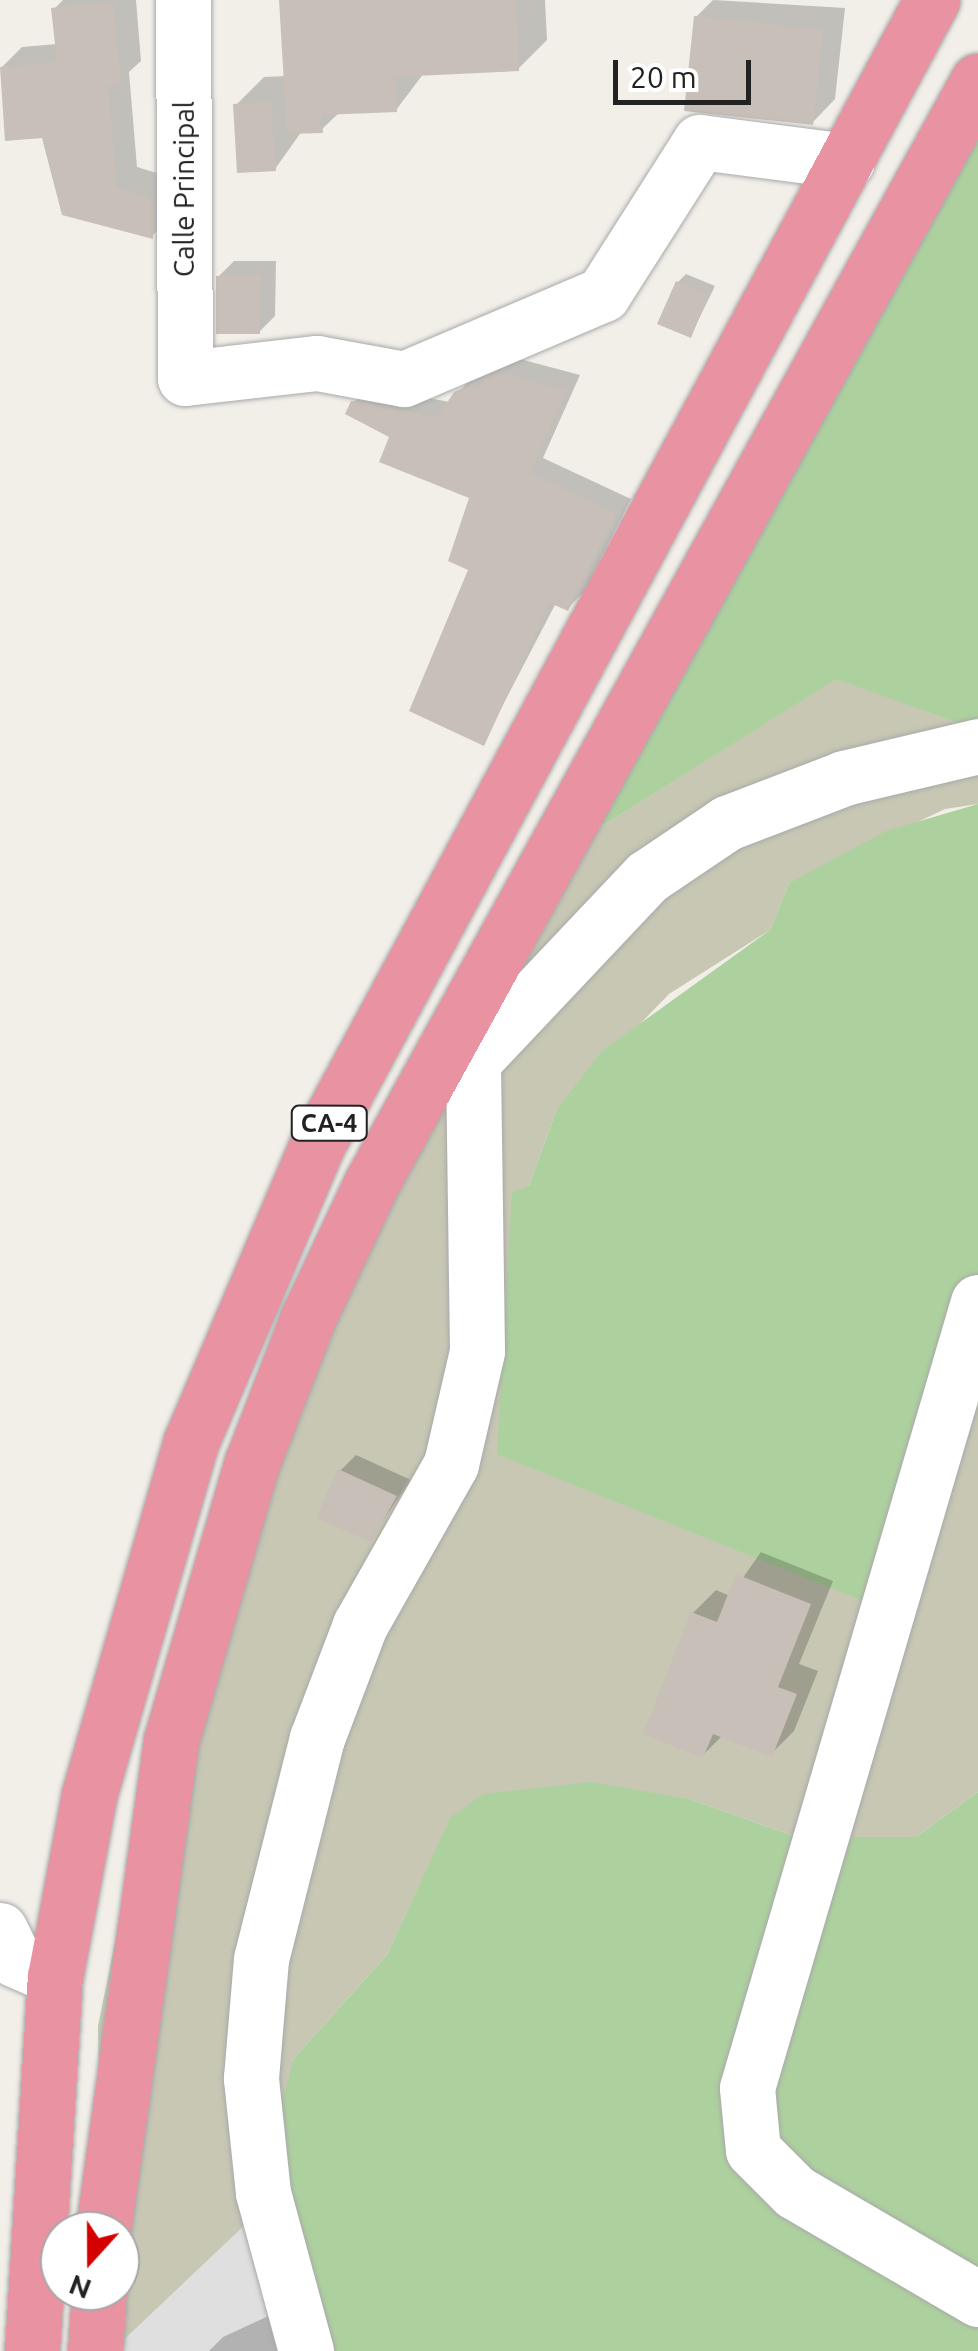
<!DOCTYPE html>
<style>
body{margin:0}
#map{position:relative;width:978px;height:2351px;overflow:hidden;background:#f2efe9;font-family:Ubuntu,sans-serif}
div>[style]{position:absolute}
.residential>*{inset:0;background:#e0dfdf}
.construction>*{inset:0;background:#c7c7b4}
.forest>*{inset:0;background:#add19e}
.shadow>*{inset:0;background:#0003}
.building>*{inset:0;background:#c7bfb8}
.roads{filter:drop-shadow(0 0 2px #a9a9a9) drop-shadow(0 0 2px #a9a9a9)}
.minor>*{height:55px;margin:-27.5px;padding:0 27.5px;transform-origin:27.5px;border-radius:27.5px;background:#fff}
.highway>*{height:55px;margin:-27.5px;padding:0 27.5px;transform-origin:27.5px;border-radius:27.5px;background:#e892a2}
span{translate:-50% -50%;white-space:nowrap;text-align:center;line-height:1.15;-webkit-text-stroke:8px #fff;paint-order:stroke}
.shield-label span{padding:2px 8px;background:#fff;border:2px solid;border-radius:8px;-webkit-text-stroke-width:0}
.shield-label{font-size:25px;color:#222;font-weight:700}
.street-label{font-size:28px;color:#222}
.north{position:absolute;left:40px;top:2211px;width:100px;height:100px;box-sizing:border-box;background:#fff;border:2px solid #a7a7a7;border-radius:50%;rotate:201deg;font-size:28px;font-weight:700;line-height:40px;text-align:center;color:#222}
.north::after{content:'';display:block;margin:auto;width:35px;height:45px;background:#d40000;clip-path:polygon(50% 0,100% 100%,50% 72%,0 100%)}
.scale{position:absolute;left:613px;top:60px;width:138px;height:45px;box-sizing:border-box;border:5px solid #222;border-top:0;padding-left:12px;font-size:30px;line-height:35px;white-space:nowrap;color:#222;-webkit-text-stroke:8px #fff;paint-order:stroke}
</style>
<div id="map">
<div class="residential">
<i style="clip-path:polygon(268px 2203px,303px 2351px,112px 2351px)"></i>
</div>
<div class="construction">
<i style="clip-path:polygon(836px 678px,978px 730px,978px 804px,945px 809px,789px 883px,770px 930px,669px 994px,556px 1111px,529px 1186px,978px 1290px,978px 1792px,916px 1837px,797px 1837px,689px 1799px,450px 1819px,387px 1955px,294px 2058px,268px 2203px,112px 2351px,120px 2231px,101px 2231px,98px 2026px,151px 1764px,376px 1216px,599px 828px)"></i>
</div>
<div class="forest">
<i style="clip-path:polygon(978px 114px,978px 730px,836px 679px,599px 828px,750px 521px)"></i>
<i style="clip-path:polygon(978px 804px,978px 1290px,873px 1605px,497px 1454px,512px 1192px,529px 1186px,556px 1111px,602px 1051px,770px 930px,789px 883px,886px 831px)"></i>
<i style="clip-path:polygon(590px 1782px,689px 1799px,797px 1837px,916px 1837px,978px 1792px,978px 2351px,303px 2351px,272px 2141px,294px 2058px,387px 1955px,450px 1818px,483px 1794px)"></i>
</div>
<div class="shadow">
<i style="clip-path:polygon(63px 0,136px 0,141px 61px,129px 72px,137px 167px,173px 178px,173px 215px,152px 236px,44px 136px,1px 68px,22px 47px,57px 44px,54px 9px)"></i>
<i style="clip-path:polygon(281px 0,545px 0,547px 40px,518px 69px,424px 73px,396px 110px,340px 112px,321px 130px,302px 131px,275px 169px,236px 105px,264px 77px,286px 76px)"></i>
<i style="clip-path:polygon(713px 0,845px 8px,835px 99px,812px 123px,696px 17px)"></i>
<i style="clip-path:polygon(234px 261px,276px 261px,275px 316px,259px 332px,218px 277px)"></i>
<i style="clip-path:polygon(686px 274px,715px 286px,691px 335px,678px 282px)"></i>
<i style="clip-path:polygon(516px 358px,580px 375px,543px 458px,631px 499px,583px 593px,568px 608px,556px 603px,483px 743px,473px 496px,353px 403px,369px 387px,450px 402px,472px 377px)"></i>
<i style="clip-path:polygon(356px 1455px,411px 1480px,370px 1539px,340px 1471px)"></i>
<i style="clip-path:polygon(761px 1552px,833px 1581px,799px 1664px,818px 1671px,794px 1731px,771px 1754px,723px 1735px,703px 1755px,693px 1613px,716px 1590px,730px 1596px)"></i>
<i style="clip-path:polygon(277px 2312px,292px 2351px,209px 2351px,223px 2337px)"></i>
</div>
<div class="building">
<i style="clip-path:polygon(279px 0,516px 0,519px 71px,395px 77px,397px 112px,322px 115px,323px 133px,287px 134px)"></i>
<i style="clip-path:polygon(113px 2px,121px 84px,108px 86px,117px 188px,153px 199px,153px 239px,62px 215px,42px 138px,5px 141px,0 67px,57px 62px,51px 8px)"></i>
<i style="clip-path:polygon(694px 16px,823px 30px,813px 125px,684px 111px)"></i>
<i style="clip-path:polygon(271px 102px,276px 171px,237px 173px,233px 104px)"></i>
<i style="clip-path:polygon(216px 276px,261px 276px,260px 334px,216px 334px)"></i>
<i style="clip-path:polygon(676px 281px,709px 294px,691px 338px,657px 324px)"></i>
<i style="clip-path:polygon(499px 372px,567px 390px,530px 473px,617px 514px,568px 611px,550px 603px,484px 746px,409px 711px,468px 570px,448px 561px,469px 498px,379px 462px,389px 437px,345px 414px,351px 401px,438px 417px,454px 392px)"></i>
<i style="clip-path:polygon(338px 1469px,397px 1496px,371px 1542px,316px 1518px)"></i>
<i style="clip-path:polygon(736px 1574px,811px 1604px,778px 1687px,797px 1694px,772px 1757px,713px 1734px,703px 1758px,643px 1734px,691px 1612px,717px 1622px)"></i>
</div>
<div class="roads">
<div class="minor">
<i style="left:183px;top:0;width:378px;rotate:89.7deg"></i>
<i style="left:185px;top:378px;width:133px;rotate:-6.5deg"></i>
<i style="left:317px;top:363px;width:88px;rotate:10.4deg"></i>
<i style="left:404px;top:379px;width:216px;rotate:-23.1deg"></i>
<i style="left:603px;top:294px;width:180px;rotate:-57.5deg"></i>
<i style="left:700px;top:142px;width:148px;rotate:7.4deg"></i>
<i style="left:473px;top:1061px;width:253px;rotate:-46.6deg"></i>
<i style="left:647px;top:877px;width:97px;rotate:-34deg"></i>
<i style="left:727px;top:823px;width:125px;rotate:-21deg"></i>
<i style="left:844px;top:778px;width:138px;rotate:-13.4deg"></i>
<i style="left:978px;top:1302px;width:819px;rotate:106.38deg"></i>
<i style="left:747px;top:2088px;width:62px;rotate:84.5deg"></i>
<i style="left:753px;top:2150px;width:59px;rotate:45deg"></i>
<i style="left:795px;top:2192px;width:212px;rotate:30.3deg"></i>
<i style="left:0;top:1930px;width:32px;rotate:64deg"></i>
<i style="left:14px;top:1959px;width:45px;rotate:23.7deg"></i>
<i style="left:306px;top:2351px;width:164px;rotate:-105.2deg"></i>
<i style="left:263px;top:2193px;width:116px;rotate:-96deg"></i>
<i style="left:251px;top:2078px;width:119px;rotate:-85.2deg"></i>
<i style="left:261px;top:1959px;width:228px;rotate:-75.8deg"></i>
<i style="left:317px;top:1738px;width:121px;rotate:-69.2deg"></i>
<i style="left:360px;top:1625px;width:185px;rotate:-60.5deg"></i>
<i style="left:451px;top:1464px;width:116px;rotate:-77deg"></i>
<i style="left:477px;top:1351px;width:290px;rotate:-90.8deg"></i>
<i style="left:473px;top:1061px;width:34px;rotate:177deg"></i>
</div>
<div class="highway">
<i style="left:103px;top:2231px;width:495px;rotate:-82.1deg"></i>
<i style="left:171px;top:1741px;width:290px;rotate:-73.8deg"></i>
<i style="left:252px;top:1463px;width:155px;rotate:-68.9deg"></i>
<i style="left:308px;top:1318px;width:148px;rotate:-64.8deg"></i>
<i style="left:371px;top:1184px;width:1259px;rotate:-61.18deg"></i>
<i style="left:32px;top:2351px;width:375px;rotate:-86.5deg"></i>
<i style="left:55px;top:1977px;width:185px;rotate:-79.4deg"></i>
<i style="left:89px;top:1795px;width:367px;rotate:-73.9deg"></i>
<i style="left:191px;top:1442px;width:323px;rotate:-67deg"></i>
<i style="left:317px;top:1145px;width:1300px;rotate:-61.76deg"></i>
<i style="left:95px;top:2351px;width:60px;rotate:-86.2deg"></i>
</div>
</div>
<div class="shield-label">
<span style="left:329px;top:1123px">CA-4</span>
</div>
<div class="street-label">
<span style="left:184px;top:189px;rotate:-90deg">Calle Principal</span>
</div>
<div class="north">N</div>
<div class="scale">20 m</div>
</div>
